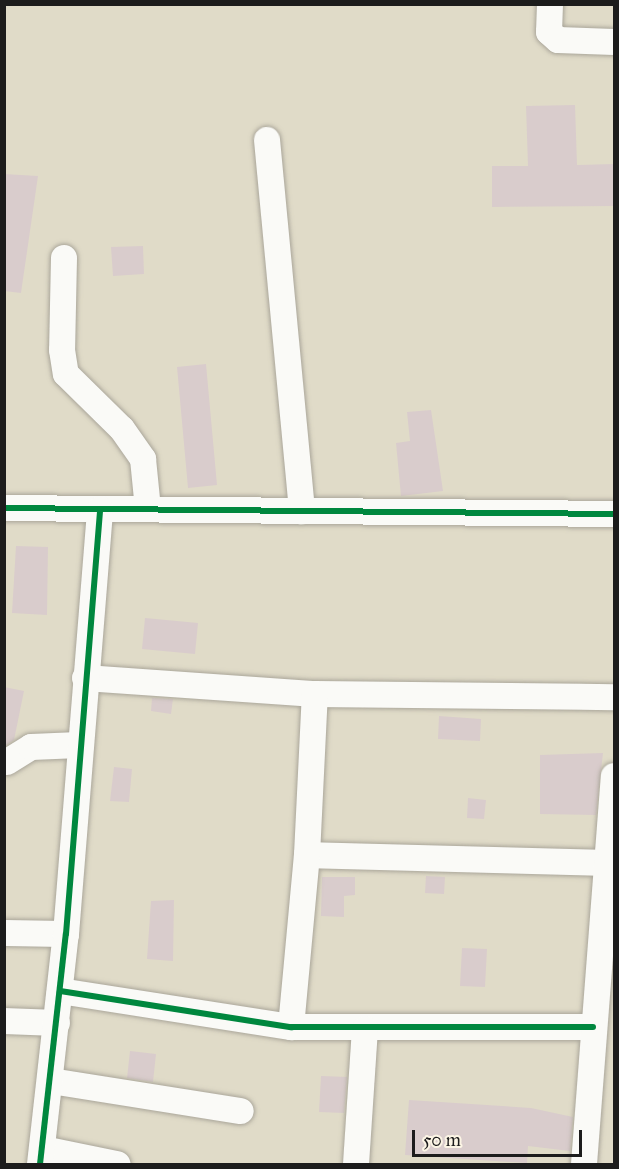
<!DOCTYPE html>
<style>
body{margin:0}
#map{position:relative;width:619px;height:1169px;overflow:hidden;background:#e0dbc8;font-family:"IM FELL Great Primer",serif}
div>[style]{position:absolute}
.building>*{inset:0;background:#d9cccc}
.roads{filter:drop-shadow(0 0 2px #aaa69a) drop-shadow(0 0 2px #aaa69a)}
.minor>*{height:26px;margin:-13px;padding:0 13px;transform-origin:13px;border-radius:13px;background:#fafaf7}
.cycleway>*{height:6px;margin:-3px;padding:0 3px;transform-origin:3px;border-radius:3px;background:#00873e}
span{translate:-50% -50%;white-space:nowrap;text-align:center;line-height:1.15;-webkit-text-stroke:4.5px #fcf5e5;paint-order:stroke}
.frame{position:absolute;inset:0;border:6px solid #1c1c1c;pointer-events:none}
.scale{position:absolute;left:412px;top:1130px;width:170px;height:27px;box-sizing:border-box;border:3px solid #1c1c1c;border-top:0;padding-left:8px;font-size:18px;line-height:21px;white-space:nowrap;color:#1c1c1c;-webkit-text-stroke:4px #fcf5e5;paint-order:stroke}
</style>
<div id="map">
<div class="building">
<i style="clip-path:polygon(575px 105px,577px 165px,615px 164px,615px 206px,492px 207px,492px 166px,528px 166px,526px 106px)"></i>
<i style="clip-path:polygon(4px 174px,38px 176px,21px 293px,4px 291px)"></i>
<i style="clip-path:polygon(143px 246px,144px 274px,113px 276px,111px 247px)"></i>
<i style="clip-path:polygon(206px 364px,217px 485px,188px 488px,177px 367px)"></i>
<i style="clip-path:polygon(431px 410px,443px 491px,401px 496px,396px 443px,410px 441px,407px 412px)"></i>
<i style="clip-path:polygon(16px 546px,48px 547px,47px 615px,12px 613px)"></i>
<i style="clip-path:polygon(145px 618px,198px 623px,195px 654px,142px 649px)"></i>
<i style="clip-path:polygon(4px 687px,24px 691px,14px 740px,5px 746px)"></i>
<i style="clip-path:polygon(152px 698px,173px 699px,171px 714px,151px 711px)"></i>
<i style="clip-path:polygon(439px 716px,481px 719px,480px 741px,438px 739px)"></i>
<i style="clip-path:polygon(603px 753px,596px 815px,540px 814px,540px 755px)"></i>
<i style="clip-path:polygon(114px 767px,132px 769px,129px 802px,110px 801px)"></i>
<i style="clip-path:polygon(468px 798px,486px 800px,484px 819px,467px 818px)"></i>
<i style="clip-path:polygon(426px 876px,445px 877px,444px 894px,425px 893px)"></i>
<i style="clip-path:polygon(322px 877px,355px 877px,355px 895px,344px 896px,344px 917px,321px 916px)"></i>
<i style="clip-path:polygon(174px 900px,173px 961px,147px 959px,151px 901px)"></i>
<i style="clip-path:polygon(462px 948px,487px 949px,485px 987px,460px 986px)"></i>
<i style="clip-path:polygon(130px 1051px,156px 1054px,153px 1082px,127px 1078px)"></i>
<i style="clip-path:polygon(321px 1076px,347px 1077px,344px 1113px,319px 1112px)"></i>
<i style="clip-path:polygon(409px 1100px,531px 1108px,573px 1117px,570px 1151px,528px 1146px,527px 1163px,405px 1155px)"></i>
</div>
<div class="roads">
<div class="minor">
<i style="left:550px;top:4px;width:28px;rotate:92deg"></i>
<i style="left:549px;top:32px;width:12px;rotate:42deg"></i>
<i style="left:558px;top:40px;width:56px;rotate:2deg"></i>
<i style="left:267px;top:140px;width:373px;rotate:84.6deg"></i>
<i style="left:64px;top:258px;width:92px;rotate:91.2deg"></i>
<i style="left:62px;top:350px;width:24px;rotate:81deg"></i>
<i style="left:66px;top:374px;width:78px;rotate:44.5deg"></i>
<i style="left:122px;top:429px;width:37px;rotate:55deg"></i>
<i style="left:143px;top:459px;width:50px;rotate:84.3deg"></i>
<i style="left:4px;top:508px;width:610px;rotate:0.56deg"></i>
<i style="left:85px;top:678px;width:231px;rotate:4deg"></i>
<i style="left:315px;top:694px;width:299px;rotate:0.6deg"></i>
<i style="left:7px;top:762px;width:28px;rotate:-32deg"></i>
<i style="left:31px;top:747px;width:48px;rotate:-2.4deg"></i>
<i style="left:307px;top:855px;width:298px;rotate:1.5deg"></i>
<i style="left:4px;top:933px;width:62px;rotate:0.9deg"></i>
<i style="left:60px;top:991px;width:234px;rotate:8.9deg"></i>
<i style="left:291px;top:1027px;width:302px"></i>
<i style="left:4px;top:1021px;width:53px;rotate:2.2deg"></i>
<i style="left:291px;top:1027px;width:173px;rotate:-84.7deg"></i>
<i style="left:307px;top:855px;width:161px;rotate:-87.2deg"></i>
<i style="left:51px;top:1081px;width:192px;rotate:9deg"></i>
<i style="left:43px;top:1149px;width:76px;rotate:11.5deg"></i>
<i style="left:40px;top:1164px;width:231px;rotate:-83.6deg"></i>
<i style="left:66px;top:934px;width:426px;rotate:-85.4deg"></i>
<i style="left:356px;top:1164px;width:135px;rotate:-86.2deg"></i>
<i style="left:584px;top:1164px;width:389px;rotate:-85.6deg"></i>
</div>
</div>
<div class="cycleway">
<i style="left:4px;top:508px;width:610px;rotate:0.56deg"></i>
<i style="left:60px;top:991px;width:234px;rotate:8.9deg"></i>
<i style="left:291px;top:1027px;width:302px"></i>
<i style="left:40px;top:1164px;width:231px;rotate:-83.6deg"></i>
<i style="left:66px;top:934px;width:426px;rotate:-85.4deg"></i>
</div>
<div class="frame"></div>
<div class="scale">50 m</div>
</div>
